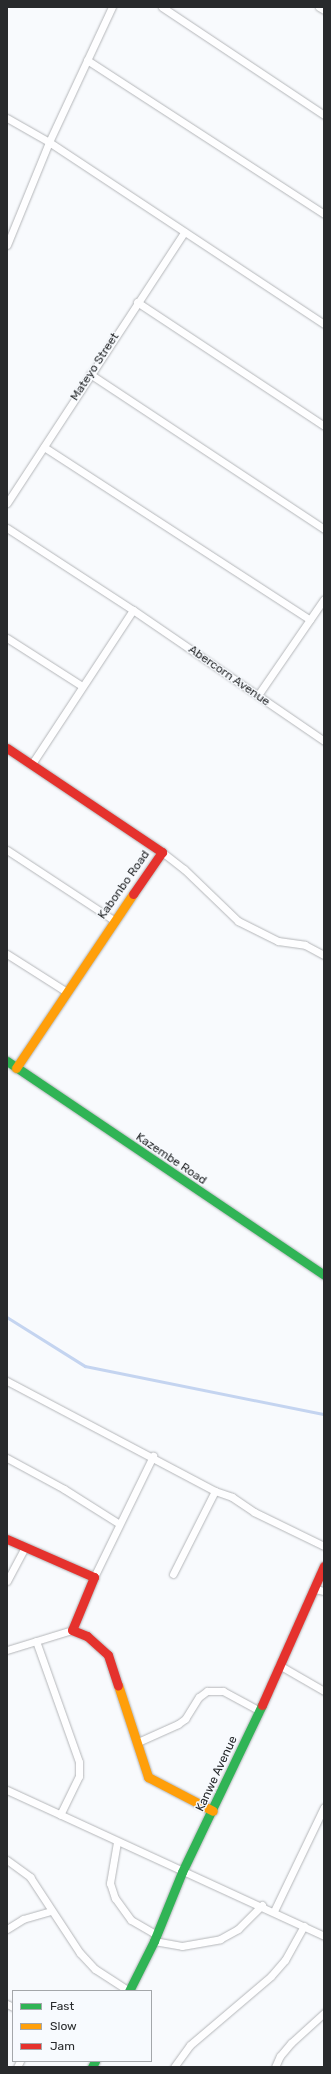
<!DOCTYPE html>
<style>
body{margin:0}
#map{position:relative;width:331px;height:2074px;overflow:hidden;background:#f8fafd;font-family:Rubik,sans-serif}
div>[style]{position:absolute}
.stream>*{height:2.5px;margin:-1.25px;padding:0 1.25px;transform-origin:1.25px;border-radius:1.25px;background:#c4d4f0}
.roads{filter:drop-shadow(0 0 1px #b4b6b9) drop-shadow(0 0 1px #b4b6b9)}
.street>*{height:7px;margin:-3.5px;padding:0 3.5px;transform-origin:3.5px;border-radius:3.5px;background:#fefeff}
.fast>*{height:9px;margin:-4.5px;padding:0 4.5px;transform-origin:4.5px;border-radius:4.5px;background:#30b455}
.slow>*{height:9px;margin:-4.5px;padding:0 4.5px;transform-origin:4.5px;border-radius:4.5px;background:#ff9f0a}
.jam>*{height:9px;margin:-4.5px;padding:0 4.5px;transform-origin:4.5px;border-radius:4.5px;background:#e5322d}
span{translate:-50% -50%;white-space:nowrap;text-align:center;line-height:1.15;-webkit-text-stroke:3px #f7fafe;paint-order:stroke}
.street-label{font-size:12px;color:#282a2c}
.frame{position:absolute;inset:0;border:8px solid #282a2c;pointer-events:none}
.legend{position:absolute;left:12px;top:1990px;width:140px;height:72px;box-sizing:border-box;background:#f7fafe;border:1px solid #a4a7aa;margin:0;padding:5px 7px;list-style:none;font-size:12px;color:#282a2c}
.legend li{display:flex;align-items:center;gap:8px;height:20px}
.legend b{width:20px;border:1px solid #a4a7aa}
</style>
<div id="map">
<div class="stream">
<i style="left:7px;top:1317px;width:92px;rotate:32.1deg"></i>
<i style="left:85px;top:1366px;width:244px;rotate:11.4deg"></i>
</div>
<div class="roads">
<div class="street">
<i style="left:162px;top:7px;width:195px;rotate:33.7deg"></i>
<i style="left:319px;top:7px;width:6px;rotate:31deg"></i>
<i style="left:87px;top:60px;width:283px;rotate:33deg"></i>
<i style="left:7px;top:118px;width:48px;rotate:29.7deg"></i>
<i style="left:49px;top:142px;width:330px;rotate:33.5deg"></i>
<i style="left:7px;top:245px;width:111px;rotate:-67.8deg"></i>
<i style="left:49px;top:142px;width:149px;rotate:-65deg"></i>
<i style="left:137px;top:302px;width:224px;rotate:33.5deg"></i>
<i style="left:90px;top:374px;width:281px;rotate:33.5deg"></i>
<i style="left:44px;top:447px;width:317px;rotate:33deg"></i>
<i style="left:7px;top:503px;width:324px;rotate:-56.8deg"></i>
<i style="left:7px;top:528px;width:150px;rotate:33.1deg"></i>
<i style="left:133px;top:610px;width:184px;rotate:123.3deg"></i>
<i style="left:133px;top:610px;width:232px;rotate:34.4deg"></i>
<i style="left:7px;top:638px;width:89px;rotate:32.6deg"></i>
<i style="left:258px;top:695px;width:116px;rotate:-55.5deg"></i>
<i style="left:7px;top:850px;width:129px;rotate:33.3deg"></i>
<i style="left:162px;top:852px;width:28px;rotate:38deg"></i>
<i style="left:184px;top:869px;width:75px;rotate:43.9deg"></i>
<i style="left:238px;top:921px;width:45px;rotate:26.6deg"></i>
<i style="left:278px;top:941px;width:27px;rotate:8deg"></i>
<i style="left:305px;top:945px;width:21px;rotate:28deg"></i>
<i style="left:7px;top:954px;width:69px;rotate:32.5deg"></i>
<i style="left:7px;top:1381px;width:235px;rotate:27.9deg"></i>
<i style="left:215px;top:1491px;width:18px;rotate:19deg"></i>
<i style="left:232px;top:1497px;width:27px;rotate:34deg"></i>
<i style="left:254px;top:1512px;width:78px;rotate:25.9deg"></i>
<i style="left:7px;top:1458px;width:65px;rotate:28.5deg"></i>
<i style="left:64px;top:1489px;width:64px;rotate:32.2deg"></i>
<i style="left:173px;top:1574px;width:93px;rotate:-63.2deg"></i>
<i style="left:94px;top:1577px;width:135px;rotate:-64deg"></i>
<i style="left:7px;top:1581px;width:38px;rotate:-62deg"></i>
<i style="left:315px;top:1589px;width:9px;rotate:13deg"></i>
<i style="left:36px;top:1641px;width:128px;rotate:70.4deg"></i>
<i style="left:79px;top:1762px;width:14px;rotate:90deg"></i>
<i style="left:79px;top:1776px;width:43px;rotate:116deg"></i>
<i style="left:7px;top:1650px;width:68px;rotate:-17.1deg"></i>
<i style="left:279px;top:1665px;width:52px;rotate:30deg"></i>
<i style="left:138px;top:1742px;width:44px;rotate:-24.2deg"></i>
<i style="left:178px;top:1724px;width:9px;rotate:-36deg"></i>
<i style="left:185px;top:1719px;width:26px;rotate:-58deg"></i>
<i style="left:199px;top:1697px;width:10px;rotate:-37deg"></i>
<i style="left:207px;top:1691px;width:16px"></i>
<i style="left:223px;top:1691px;width:42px;rotate:28.4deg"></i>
<i style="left:7px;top:1790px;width:349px;rotate:24.7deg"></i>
<i style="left:117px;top:1842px;width:42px;rotate:99.7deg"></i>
<i style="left:110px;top:1883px;width:16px;rotate:72deg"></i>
<i style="left:115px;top:1898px;width:27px;rotate:54deg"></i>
<i style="left:131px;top:1920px;width:30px;rotate:30deg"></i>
<i style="left:7px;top:1860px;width:29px;rotate:36deg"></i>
<i style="left:30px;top:1877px;width:91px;rotate:56.7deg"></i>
<i style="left:80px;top:1953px;width:22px;rotate:47deg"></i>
<i style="left:95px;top:1969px;width:40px;rotate:32.9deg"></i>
<i style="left:274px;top:1911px;width:115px;rotate:-64.3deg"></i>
<i style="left:7px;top:1929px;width:19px;rotate:-32deg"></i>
<i style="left:23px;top:1919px;width:29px;rotate:-16deg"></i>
<i style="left:154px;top:1941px;width:28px;rotate:10deg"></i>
<i style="left:182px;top:1946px;width:39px;rotate:-10deg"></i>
<i style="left:220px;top:1939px;width:21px;rotate:-29deg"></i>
<i style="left:238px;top:1929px;width:34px;rotate:-45deg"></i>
<i style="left:7px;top:2004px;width:7px;rotate:27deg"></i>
<i style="left:17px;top:2067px;width:7px;rotate:-63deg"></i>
<i style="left:174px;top:2067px;width:27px;rotate:-54deg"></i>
<i style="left:190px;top:2045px;width:106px;rotate:-40.4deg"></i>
<i style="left:271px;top:1976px;width:21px;rotate:-49deg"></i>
<i style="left:285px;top:1960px;width:39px;rotate:-61deg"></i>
<i style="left:275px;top:2067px;width:12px;rotate:-66deg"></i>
<i style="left:280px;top:2056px;width:17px;rotate:-50deg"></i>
<i style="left:291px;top:2043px;width:45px;rotate:-42.3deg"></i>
</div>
<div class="fast">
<i style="left:7px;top:1061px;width:382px;rotate:34deg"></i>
<i style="left:129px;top:1991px;width:56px;rotate:-63.4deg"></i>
<i style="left:154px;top:1941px;width:74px;rotate:-67.9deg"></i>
<i style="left:182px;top:1872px;width:185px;rotate:-64.4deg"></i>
<i style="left:92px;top:2067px;width:7px;rotate:-63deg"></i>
</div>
<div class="slow">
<i style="left:16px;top:1068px;width:210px;rotate:-56.1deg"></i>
<i style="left:118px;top:1685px;width:97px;rotate:71.9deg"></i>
<i style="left:148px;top:1777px;width:73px;rotate:27.6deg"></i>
</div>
<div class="jam">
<i style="left:7px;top:748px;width:187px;rotate:33.9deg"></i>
<i style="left:162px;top:852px;width:51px;rotate:124.6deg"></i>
<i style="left:7px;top:1539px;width:95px;rotate:23.6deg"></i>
<i style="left:94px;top:1577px;width:57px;rotate:112.5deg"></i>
<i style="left:72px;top:1630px;width:16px;rotate:22deg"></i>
<i style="left:87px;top:1636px;width:28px;rotate:42deg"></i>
<i style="left:108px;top:1655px;width:32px;rotate:72deg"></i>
<i style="left:262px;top:1705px;width:152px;rotate:-66deg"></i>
</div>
</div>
<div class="street-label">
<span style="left:95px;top:367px;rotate:-57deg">Mateyo Street</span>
<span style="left:229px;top:676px;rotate:35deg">Abercorn Avenue</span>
<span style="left:124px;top:885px;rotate:-55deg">Kabonbo Road</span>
<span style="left:171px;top:1159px;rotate:34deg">Kazembe Road</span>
<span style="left:217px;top:1774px;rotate:-65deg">Kanwe Avenue</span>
</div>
<div class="frame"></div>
<ul class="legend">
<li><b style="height:5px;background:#30b455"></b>Fast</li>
<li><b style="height:5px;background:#ff9f0a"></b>Slow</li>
<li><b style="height:5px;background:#e5322d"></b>Jam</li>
</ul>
</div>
